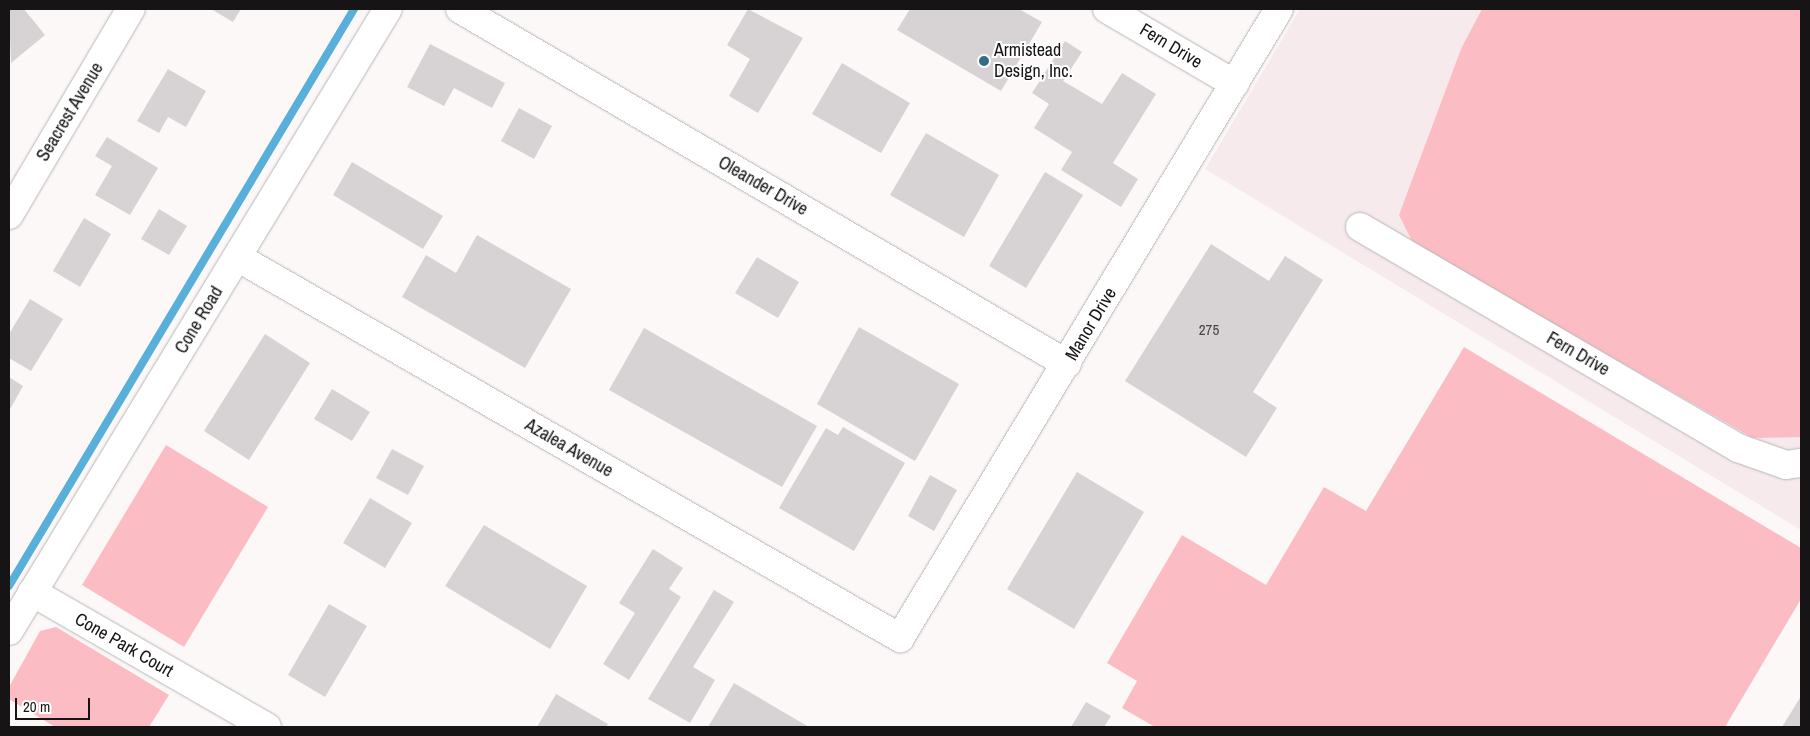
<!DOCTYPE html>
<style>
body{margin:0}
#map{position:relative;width:1810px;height:736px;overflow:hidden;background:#fcf8f8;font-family:"Archivo Narrow",sans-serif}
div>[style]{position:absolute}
.built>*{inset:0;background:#f6eaec}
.green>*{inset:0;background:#fcbcc4}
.stream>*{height:8px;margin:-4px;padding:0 4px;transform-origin:4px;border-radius:4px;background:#57afda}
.building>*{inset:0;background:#d7d3d4}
.roads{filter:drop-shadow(0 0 1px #b9b5b6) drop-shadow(0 0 1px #b9b5b6)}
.street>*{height:28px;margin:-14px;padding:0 14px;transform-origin:14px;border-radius:14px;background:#fff}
.secondary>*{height:28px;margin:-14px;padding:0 14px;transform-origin:14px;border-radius:14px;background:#fff}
.dots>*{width:14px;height:14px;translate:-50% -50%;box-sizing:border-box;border:2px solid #fff;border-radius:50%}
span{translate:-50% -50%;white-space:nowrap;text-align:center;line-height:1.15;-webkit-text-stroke:4px #fff;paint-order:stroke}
.number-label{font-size:15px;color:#464445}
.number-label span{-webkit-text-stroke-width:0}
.street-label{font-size:18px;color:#161415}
.poi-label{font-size:18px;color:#161415}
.left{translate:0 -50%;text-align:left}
.frame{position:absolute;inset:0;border:10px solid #161415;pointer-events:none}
.scale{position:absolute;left:15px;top:698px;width:75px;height:22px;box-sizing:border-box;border:2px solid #161415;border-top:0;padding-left:6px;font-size:15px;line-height:18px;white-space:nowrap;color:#161415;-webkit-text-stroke:4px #fff;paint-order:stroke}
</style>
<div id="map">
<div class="built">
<i style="clip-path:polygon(1300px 9px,1801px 9px,1801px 530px,1205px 169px)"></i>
</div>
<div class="green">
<i style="clip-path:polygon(1482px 9px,1801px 9px,1801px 437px,1753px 438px,1413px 243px,1399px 215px,1461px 49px)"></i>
<i style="clip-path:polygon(1464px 347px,1801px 548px,1801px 599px,1725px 727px,1155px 727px,1122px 708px,1137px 681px,1107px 663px,1182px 535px,1266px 585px,1324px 487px,1366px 511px)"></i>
<i style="clip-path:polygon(166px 445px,268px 507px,184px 647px,82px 585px)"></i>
<i style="clip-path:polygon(56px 627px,169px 695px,149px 727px,55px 727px,9px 699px,9px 687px,40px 631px)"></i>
</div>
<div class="stream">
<i style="left:9px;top:586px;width:672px;rotate:-59.12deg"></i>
</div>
<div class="building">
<i style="clip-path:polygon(9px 9px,24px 9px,45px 35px,11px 63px)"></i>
<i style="clip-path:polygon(211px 9px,241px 9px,233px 22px)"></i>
<i style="clip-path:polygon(748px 9px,803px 38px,758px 113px,729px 96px,750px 59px,727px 45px)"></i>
<i style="clip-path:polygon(910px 9px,1019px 9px,1042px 22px,1001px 91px,897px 30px)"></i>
<i style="clip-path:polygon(1065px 41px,1082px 52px,1063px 81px,1102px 104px,1122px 73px,1156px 94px,1113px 163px,1138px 179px,1121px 207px,1061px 170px,1072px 152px,1034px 128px,1049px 104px,1032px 93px)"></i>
<i style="clip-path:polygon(430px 44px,505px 83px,492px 108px,454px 88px,444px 106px,407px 87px)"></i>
<i style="clip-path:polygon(842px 63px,910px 103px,881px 153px,812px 114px)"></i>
<i style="clip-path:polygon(168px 69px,206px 91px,186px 127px,168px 117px,159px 133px,137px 121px)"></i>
<i style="clip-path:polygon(519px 108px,552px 126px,534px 159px,501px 141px)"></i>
<i style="clip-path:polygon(926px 133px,999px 175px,964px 237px,890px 195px)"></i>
<i style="clip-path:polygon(107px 137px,158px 168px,130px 215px,95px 195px,112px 166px,95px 156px)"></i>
<i style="clip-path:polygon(352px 162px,443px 216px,423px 249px,333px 195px)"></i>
<i style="clip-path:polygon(1045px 172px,1083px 195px,1026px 288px,989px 266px)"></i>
<i style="clip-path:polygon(159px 209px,187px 226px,169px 255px,141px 239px)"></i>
<i style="clip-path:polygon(84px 218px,111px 234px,80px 287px,53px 271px)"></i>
<i style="clip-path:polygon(477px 235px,571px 289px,525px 368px,402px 297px,426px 255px,456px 273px)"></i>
<i style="clip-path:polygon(1211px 244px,1269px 281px,1285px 256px,1323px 280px,1253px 392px,1277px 408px,1246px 457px,1125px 381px)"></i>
<i style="clip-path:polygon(757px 257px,799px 282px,778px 318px,735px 293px)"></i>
<i style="clip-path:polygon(30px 299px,63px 319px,31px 371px,9px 358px,9px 334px)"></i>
<i style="clip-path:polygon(859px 327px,959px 384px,915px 461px,817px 404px)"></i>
<i style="clip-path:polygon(644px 328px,817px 426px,782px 487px,609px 390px)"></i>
<i style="clip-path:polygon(265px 334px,310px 363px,249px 460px,204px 431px)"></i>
<i style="clip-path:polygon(9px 377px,23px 386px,9px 411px)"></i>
<i style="clip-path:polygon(332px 389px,370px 412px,352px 441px,314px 419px)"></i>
<i style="clip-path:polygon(843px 427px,905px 463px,854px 551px,779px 508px,826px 428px,838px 435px)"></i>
<i style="clip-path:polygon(392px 449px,424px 466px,408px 495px,376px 478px)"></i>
<i style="clip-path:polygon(1077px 472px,1144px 512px,1074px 629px,1007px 589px)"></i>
<i style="clip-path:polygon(930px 475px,957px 490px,934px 531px,908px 516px)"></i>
<i style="clip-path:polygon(370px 498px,412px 523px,385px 568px,343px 543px)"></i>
<i style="clip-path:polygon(484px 525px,587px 586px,550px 649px,445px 586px)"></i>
<i style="clip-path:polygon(653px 549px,683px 568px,669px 589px,681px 597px,629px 680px,603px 664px,635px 613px,619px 603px)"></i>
<i style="clip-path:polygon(714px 590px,734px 602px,693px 667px,715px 680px,690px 723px,648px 699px)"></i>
<i style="clip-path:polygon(329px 604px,367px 626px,325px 697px,288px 675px)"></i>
<i style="clip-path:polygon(734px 683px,809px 727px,708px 727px)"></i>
<i style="clip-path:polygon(556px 694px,608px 724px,606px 727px,537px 727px)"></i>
<i style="clip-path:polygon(1801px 696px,1801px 727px,1782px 727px)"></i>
<i style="clip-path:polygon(1086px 702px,1111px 716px,1104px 727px,1071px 727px)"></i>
</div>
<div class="roads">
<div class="street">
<i style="left:460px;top:9px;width:703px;rotate:30.32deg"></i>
<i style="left:1107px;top:9px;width:148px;rotate:30.4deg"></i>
<i style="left:9px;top:215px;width:239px;rotate:-59.4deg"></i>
<i style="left:1360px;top:227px;width:438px;rotate:30.3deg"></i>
<i style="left:1738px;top:448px;width:51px;rotate:19.5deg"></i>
<i style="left:1786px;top:465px;width:15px;rotate:-8deg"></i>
<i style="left:237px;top:257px;width:765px;rotate:29.88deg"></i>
<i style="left:900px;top:638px;width:734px;rotate:-58.93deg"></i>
<i style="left:32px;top:592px;width:271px;rotate:29.9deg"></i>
</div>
<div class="secondary">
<i style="left:9px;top:631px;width:728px;rotate:-58.65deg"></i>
</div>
</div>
<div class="dots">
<i style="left:984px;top:61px;background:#356c87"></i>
</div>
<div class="number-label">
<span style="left:1209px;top:330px">275</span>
</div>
<div class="street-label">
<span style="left:1171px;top:46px;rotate:31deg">Fern Drive</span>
<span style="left:70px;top:112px;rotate:-59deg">Seacrest Avenue</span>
<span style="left:763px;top:186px;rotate:30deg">Oleander Drive</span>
<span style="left:199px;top:320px;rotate:-59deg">Cone Road</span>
<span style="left:1091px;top:324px;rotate:-59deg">Manor Drive</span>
<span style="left:1578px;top:354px;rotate:30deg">Fern Drive</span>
<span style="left:569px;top:448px;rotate:30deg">Azalea Avenue</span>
<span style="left:124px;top:645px;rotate:30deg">Cone Park Court</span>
</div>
<div class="poi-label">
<span class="left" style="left:994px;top:61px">Armistead<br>Design, Inc.</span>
</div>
<div class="frame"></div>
<div class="scale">20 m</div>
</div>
